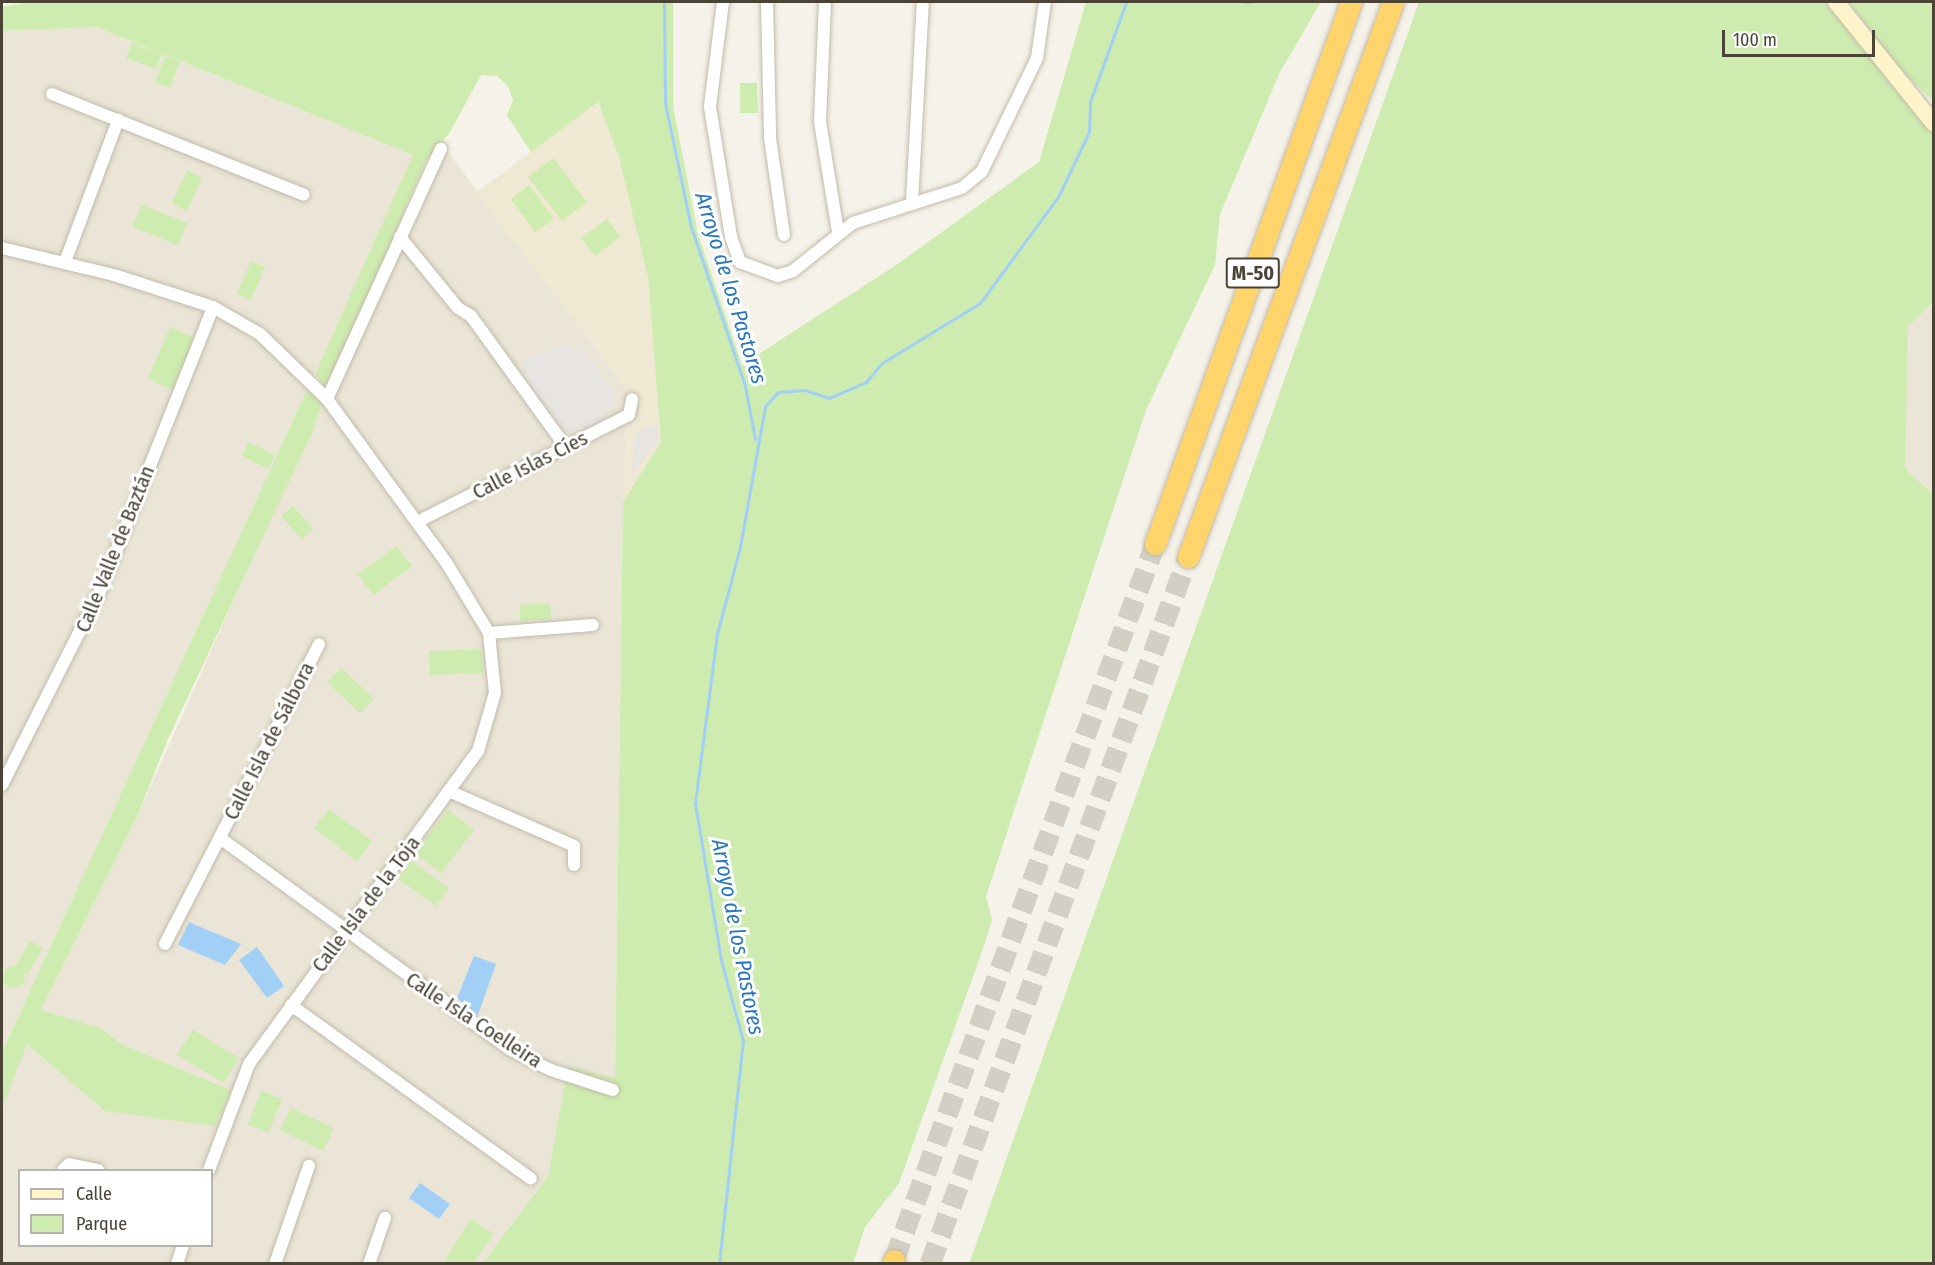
<!DOCTYPE html>
<meta charset="utf-8">
<style>
body{margin:0}
#map{position:relative;width:1935px;height:1265px;overflow:hidden;background:#f5f2e9;font-family:"Fira Sans Condensed",sans-serif}
div>[style]{position:absolute}
.residential>*{inset:0;background:#eae5d6}
.education>*{inset:0;background:#efe8d2}
.green>*{inset:0;background:#ceecaf}
.round{border-radius:50%}
.parking>*{inset:0;background:#e7e4e1}
.water>*{inset:0;background:#a1cff6}
.stream>*{height:3px;margin:-1.5px;padding:0 1.5px;transform-origin:1.5px;border-radius:1.5px;background:#a1cff6}
.highway-tunnel>*{height:21px;margin-top:-10.5px;transform-origin:0;background:repeating-linear-gradient(90deg,#d3cfc5 0 21px,transparent 0 31px)}
.roads{filter:drop-shadow(0 0 2px #c2bbaa) drop-shadow(0 0 2px #c2bbaa)}
.street>*{height:12px;margin:-6px;padding:0 6px;transform-origin:6px;border-radius:6px;background:#fff}
.secondary>*{height:16px;margin:-8px;padding:0 8px;transform-origin:8px;border-radius:8px;background:#fff4c9}
.highway>*{height:21px;margin:-10.5px;padding:0 10.5px;transform-origin:10.5px;border-radius:10.5px;background:#ffd46a}
span{translate:-50% -50%;white-space:nowrap;text-align:center;line-height:1.15;-webkit-text-stroke:6px #fff;paint-order:stroke}
.shield-label span{padding:2px 4px;background:#fff;border:2px solid;border-radius:4px;-webkit-text-stroke-width:0}
.shield-label{font-size:20px;color:#4a4336;font-weight:700}
.street-label{font-size:21px;color:#4a4336}
.water-label{font-size:22px;color:#2677bf;font-style:italic}
.frame{position:absolute;inset:0;border:3px solid #4a4336;pointer-events:none}
.legend{position:absolute;left:18px;top:1169px;width:195px;height:78px;box-sizing:border-box;background:#fff;border:2px solid #b7b4af;margin:0;padding:8px 10px;list-style:none;font-size:18px;color:#4a4336}
.legend li{display:flex;align-items:center;gap:12px;height:30px}
.legend b{width:30px;border:2px solid #b7b4af}
.scale{position:absolute;left:1722px;top:30px;width:153px;height:27px;box-sizing:border-box;border:3px solid #4a4336;border-top:0;padding-left:8px;font-size:18px;line-height:21px;white-space:nowrap;color:#4a4336;-webkit-text-stroke:4px #fff;paint-order:stroke}
</style>
<div id="map">
<div class="residential">
<i style="clip-path:polygon(96px 27px,415px 156px,2px 1052px,2px 31px)"></i>
<i style="clip-path:polygon(evenodd,439px 140px,624px 386px,643px 420px,627px 425px,623px 502px,615px 1079px,568px 1067px,548px 1176px,483px 1263px,2px 1263px,2px 1109px,27px 1043px,106px 1111px,231px 1090px,123px 1045px,100px 1028px,41px 1010px,137px 817px,439px 140px,20px 1170px,212px 1170px,212px 1246px,20px 1246px,20px 1170px)"></i>
<i style="clip-path:polygon(1933px 302px,1933px 495px,1905px 469px,1905px 403px,1908px 327px)"></i>
</div>
<div class="education">
<i style="clip-path:polygon(597px 102px,617px 146px,648px 277px,661px 442px,623px 502px,627px 425px,643px 420px,624px 386px,476px 193px)"></i>
</div>
<div class="green">
<i style="clip-path:polygon(29px 2px,673px 2px,673px 106px,698px 234px,742px 365px,896px 265px,1039px 162px,1086px 2px,1321px 2px,1280px 72px,1220px 214px,1215px 265px,1146px 410px,986px 896px,992px 920px,983px 949px,899px 1183px,865px 1227px,853px 1263px,483px 1263px,548px 1176px,568px 1066px,615px 1078px,623px 502px,661px 442px,648px 277px,619px 157px,598px 102px,531px 152px,507px 115px,513px 100px,508px 86px,497px 76px,481px 75px,450px 132px,426px 161px,328px 390px,315px 374px,413px 155px,96px 27px,2px 31px,2px 7px)"></i>
<i style="clip-path:polygon(1419px 2px,1824px 2px,1933px 127px,1933px 302px,1908px 327px,1905px 469px,1934px 495px,1933px 1263px,969px 1264px)"></i>
<i style="clip-path:polygon(1849px 2px,1933px 2px,1933px 101px,1892px 62px)"></i>
<i style="clip-path:polygon(132px 43px,162px 54px,156px 69px,126px 58px)"></i>
<i style="clip-path:polygon(165px 56px,180px 61px,170px 88px,155px 83px)"></i>
<i style="clip-path:polygon(740px 83px,757px 83px,758px 113px,740px 113px)"></i>
<i style="clip-path:polygon(553px 158px,587px 202px,562px 221px,528px 177px)"></i>
<i style="clip-path:polygon(187px 170px,202px 178px,187px 211px,172px 203px)"></i>
<i style="clip-path:polygon(529px 185px,554px 219px,535px 232px,511px 199px)"></i>
<i style="clip-path:polygon(142px 205px,187px 223px,178px 245px,132px 227px)"></i>
<i style="clip-path:polygon(607px 219px,620px 237px,595px 256px,581px 238px)"></i>
<i style="clip-path:polygon(251px 261px,265px 267px,251px 300px,237px 294px)"></i>
<i style="clip-path:polygon(170px 327px,195px 338px,173px 390px,148px 379px)"></i>
<i style="clip-path:polygon(307px 390px,322px 403px,313px 431px,168px 739px,137px 817px,41px 1010px,100px 1028px,123px 1045px,231px 1090px,215px 1126px,105px 1111px,27px 1044px,2px 1109px,2px 1052px)"></i>
<i style="clip-path:polygon(249px 442px,275px 455px,268px 469px,242px 456px)"></i>
<i style="clip-path:polygon(293px 506px,313px 529px,301px 539px,281px 516px)"></i>
<i style="clip-path:polygon(397px 546px,412px 566px,373px 595px,358px 574px)"></i>
<i style="clip-path:polygon(550px 603px,551px 619px,520px 621px,520px 605px)"></i>
<i style="clip-path:polygon(482px 649px,483px 673px,430px 675px,429px 651px)"></i>
<i style="clip-path:polygon(341px 668px,374px 699px,360px 713px,327px 682px)"></i>
<i style="clip-path:polygon(329px 809px,372px 841px,357px 861px,314px 828px)"></i>
<i style="clip-path:polygon(448px 810px,474px 830px,441px 873px,415px 853px)"></i>
<i style="clip-path:polygon(411px 861px,449px 888px,436px 906px,398px 879px)"></i>
<i style="clip-path:polygon(30px 941px,43px 948px,28px 974px,15px 967px)"></i>
<i class="round" style="left:3px;top:966px;width:22px;height:22px"></i>
<i style="clip-path:polygon(193px 1030px,239px 1058px,224px 1083px,177px 1055px)"></i>
<i style="clip-path:polygon(261px 1091px,282px 1099px,269px 1132px,248px 1125px)"></i>
<i style="clip-path:polygon(291px 1108px,334px 1128px,323px 1151px,280px 1130px)"></i>
<i style="clip-path:polygon(471px 1219px,494px 1234px,473px 1263px,443px 1263px)"></i>
</div>
<div class="parking">
<i style="clip-path:polygon(568px 342px,572px 350px,583px 349px,618px 400px,605px 411px,609px 417px,582px 434px,576px 428px,565px 433px,526px 380px,532px 375px,523px 378px,514px 371px,526px 368px,523px 360px)"></i>
<i style="clip-path:polygon(658px 424px,658px 441px,631px 476px,635px 432px)"></i>
</div>
<div class="water">
<i style="clip-path:polygon(189px 922px,241px 944px,225px 965px,178px 945px)"></i>
<i style="clip-path:polygon(257px 947px,284px 986px,267px 998px,239px 960px)"></i>
<i style="clip-path:polygon(474px 956px,496px 964px,478px 1015px,457px 998px)"></i>
<i style="clip-path:polygon(420px 1183px,450px 1204px,439px 1219px,409px 1198px)"></i>
</div>
<div class="stream">
<i style="left:664px;top:2px;width:101px;rotate:89.4deg"></i>
<i style="left:665px;top:103px;width:127px;rotate:78.2deg"></i>
<i style="left:691px;top:227px;width:168px;rotate:71.2deg"></i>
<i style="left:745px;top:386px;width:54px;rotate:79.3deg"></i>
<i style="left:1245px;top:2px;width:5px"></i>
<i style="left:719px;top:1264px;width:224px;rotate:-83.9deg"></i>
<i style="left:743px;top:1041px;width:84px;rotate:-105.2deg"></i>
<i style="left:721px;top:960px;width:159px;rotate:-99.4deg"></i>
<i style="left:695px;top:803px;width:170px;rotate:-82.6deg"></i>
<i style="left:717px;top:634px;width:90px;rotate:-75.2deg"></i>
<i style="left:740px;top:547px;width:143px;rotate:-79.9deg"></i>
<i style="left:765px;top:406px;width:19px;rotate:-47deg"></i>
<i style="left:778px;top:392px;width:27px;rotate:-4deg"></i>
<i style="left:805px;top:390px;width:25px;rotate:18deg"></i>
<i style="left:829px;top:398px;width:40px;rotate:-23.4deg"></i>
<i style="left:866px;top:382px;width:25px;rotate:-50deg"></i>
<i style="left:882px;top:363px;width:115px;rotate:-31.5deg"></i>
<i style="left:980px;top:303px;width:132px;rotate:-53.7deg"></i>
<i style="left:1058px;top:197px;width:72px;rotate:-64.5deg"></i>
<i style="left:1089px;top:132px;width:30px;rotate:-88deg"></i>
<i style="left:1090px;top:102px;width:106px;rotate:-70.2deg"></i>
</div>
<div class="highway-tunnel">
<i style="left:894px;top:1260px;width:762px;rotate:-69.97deg"></i>
<i style="left:930px;top:1264px;width:753px;rotate:-69.95deg"></i>
</div>
<div class="roads">
<div class="street">
<i style="left:723px;top:2px;width:106px;rotate:97.1deg"></i>
<i style="left:710px;top:107px;width:132px;rotate:80.8deg"></i>
<i style="left:731px;top:237px;width:27px;rotate:70deg"></i>
<i style="left:740px;top:262px;width:40px;rotate:20.2deg"></i>
<i style="left:778px;top:276px;width:16px;rotate:-18deg"></i>
<i style="left:793px;top:271px;width:77px;rotate:-38.7deg"></i>
<i style="left:853px;top:223px;width:114px;rotate:-17.8deg"></i>
<i style="left:962px;top:188px;width:26px;rotate:-40deg"></i>
<i style="left:982px;top:171px;width:126px;rotate:-64deg"></i>
<i style="left:1037px;top:58px;width:57px;rotate:-81.9deg"></i>
<i style="left:767px;top:2px;width:136px;rotate:88.7deg"></i>
<i style="left:770px;top:138px;width:98px;rotate:81.8deg"></i>
<i style="left:825px;top:2px;width:120px;rotate:92.4deg"></i>
<i style="left:820px;top:122px;width:111px;rotate:80.7deg"></i>
<i style="left:52px;top:94px;width:271px;rotate:21.8deg"></i>
<i style="left:912px;top:202px;width:200px;rotate:-86.9deg"></i>
<i style="left:400px;top:237px;width:92px;rotate:50.8deg"></i>
<i style="left:458px;top:308px;width:15px;rotate:32deg"></i>
<i style="left:471px;top:316px;width:160px;rotate:54.1deg"></i>
<i style="left:2px;top:248px;width:115px;rotate:13.6deg"></i>
<i style="left:114px;top:275px;width:104px;rotate:17.9deg"></i>
<i style="left:213px;top:307px;width:54px;rotate:29.9deg"></i>
<i style="left:260px;top:334px;width:93px;rotate:44.1deg"></i>
<i style="left:327px;top:399px;width:202px;rotate:53.9deg"></i>
<i style="left:446px;top:562px;width:83px;rotate:58.8deg"></i>
<i style="left:489px;top:633px;width:60px;rotate:84.3deg"></i>
<i style="left:495px;top:693px;width:60px;rotate:106.3deg"></i>
<i style="left:478px;top:751px;width:388px;rotate:126.2deg"></i>
<i style="left:249px;top:1064px;width:113px;rotate:110.7deg"></i>
<i style="left:65px;top:262px;width:152px;rotate:-69.5deg"></i>
<i style="left:327px;top:399px;width:275px;rotate:-65.5deg"></i>
<i style="left:417px;top:522px;width:237px;rotate:-26.8deg"></i>
<i style="left:629px;top:415px;width:16px;rotate:-79deg"></i>
<i style="left:489px;top:633px;width:104px;rotate:-4.4deg"></i>
<i style="left:2px;top:785px;width:220px;rotate:-63.2deg"></i>
<i style="left:101px;top:589px;width:303px;rotate:-68.3deg"></i>
<i style="left:451px;top:792px;width:134px;rotate:23.7deg"></i>
<i style="left:574px;top:846px;width:19px;rotate:90deg"></i>
<i style="left:220px;top:838px;width:358px;rotate:36.1deg"></i>
<i style="left:509px;top:1049px;width:47px;rotate:26.6deg"></i>
<i style="left:551px;top:1070px;width:65px;rotate:17.9deg"></i>
<i style="left:165px;top:944px;width:337px;rotate:-62.8deg"></i>
<i style="left:291px;top:1005px;width:296px;rotate:35.9deg"></i>
<i style="left:63px;top:1170px;width:8px;rotate:-45deg"></i>
<i style="left:69px;top:1164px;width:30px;rotate:12deg"></i>
<i style="left:177px;top:1264px;width:19px;rotate:-72deg"></i>
<i style="left:275px;top:1264px;width:104px;rotate:-70.9deg"></i>
<i style="left:369px;top:1264px;width:49px;rotate:-70.8deg"></i>
</div>
<div class="secondary">
<i style="left:1836px;top:2px;width:156px;rotate:51.2deg"></i>
</div>
<div class="highway">
<i style="left:1155px;top:544px;width:576px;rotate:-70.12deg"></i>
<i style="left:1188px;top:557px;width:592px;rotate:-69.73deg"></i>
<i style="left:893px;top:1264px;width:4px;rotate:-76deg"></i>
</div>
</div>
<div class="shield-label">
<span style="left:1253px;top:273px">M-50</span>
</div>
<div class="street-label">
<span style="left:530px;top:465px;rotate:-27deg">Calle Islas Cíes</span>
<span style="left:115px;top:549px;rotate:-68deg">Calle Valle de Baztán</span>
<span style="left:269px;top:741px;rotate:-63deg">Calle Isla de Sálbora</span>
<span style="left:366px;top:904px;rotate:-53deg">Calle Isla de la Toja</span>
<span style="left:474px;top:1020px;rotate:33deg">Calle Isla Coelleira</span>
</div>
<div class="water-label">
<span style="left:731px;top:288px;rotate:73deg">Arroyo de los Pastores</span>
<span style="left:738px;top:937px;rotate:79deg">Arroyo de los Pastores</span>
</div>
<div class="frame"></div>
<ul class="legend">
<li><b style="height:8px;background:#fff4c9"></b>Calle</li>
<li><b style="height:16px;background:#ceecaf"></b>Parque</li>
</ul>
<div class="scale">100 m</div>
</div>
